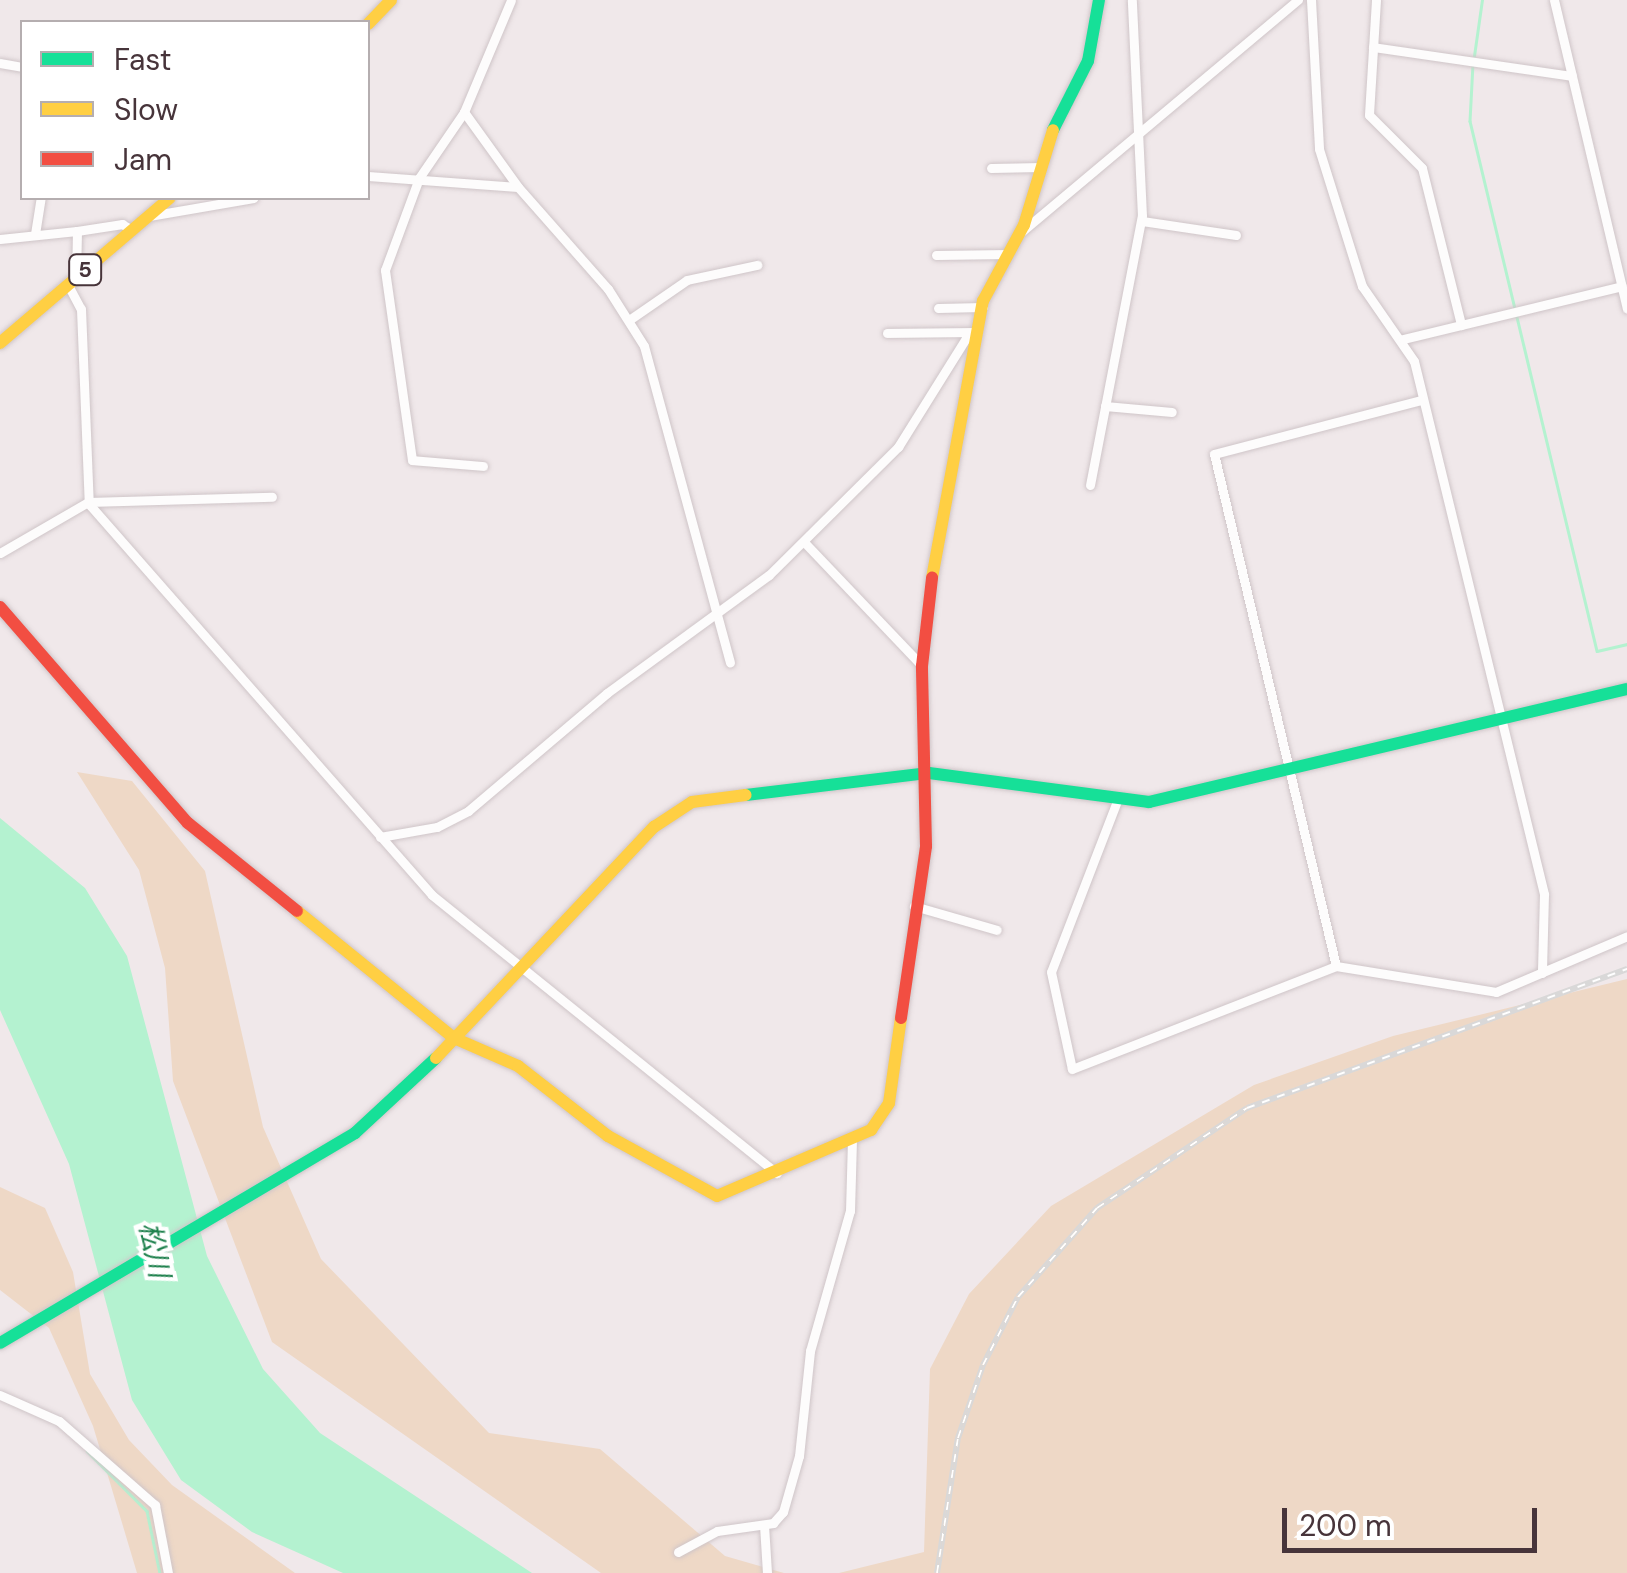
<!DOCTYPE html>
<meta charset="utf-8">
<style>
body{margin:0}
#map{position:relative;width:1627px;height:1573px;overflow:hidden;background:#f0e8ea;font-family:"DM Sans","Noto Sans JP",sans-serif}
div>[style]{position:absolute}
.green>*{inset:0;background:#eed8c6}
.water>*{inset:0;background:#b4f2d0}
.stream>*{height:2.5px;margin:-1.25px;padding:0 1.25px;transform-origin:1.25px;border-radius:1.25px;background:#b4f2d0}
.roads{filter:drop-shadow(0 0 2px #cfc5c8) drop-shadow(0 0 2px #cfc5c8)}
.street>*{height:9px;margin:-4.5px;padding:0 4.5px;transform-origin:4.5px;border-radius:4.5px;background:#fdfcfc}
.fast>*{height:12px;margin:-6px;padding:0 6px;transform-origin:6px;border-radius:6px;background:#16e098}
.slow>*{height:12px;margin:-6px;padding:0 6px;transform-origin:6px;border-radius:6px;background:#ffcf43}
.jam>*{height:12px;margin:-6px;padding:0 6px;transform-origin:6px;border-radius:6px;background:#f24e42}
.rail>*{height:6px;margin-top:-3px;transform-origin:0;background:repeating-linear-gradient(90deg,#fff 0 8px,#d9d8d8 0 16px);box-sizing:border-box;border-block:2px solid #d9d8d8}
span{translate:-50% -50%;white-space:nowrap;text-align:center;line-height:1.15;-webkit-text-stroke:8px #fff;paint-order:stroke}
.shield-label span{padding:2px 8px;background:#fff;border:2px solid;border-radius:8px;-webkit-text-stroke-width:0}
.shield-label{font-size:22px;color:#47343a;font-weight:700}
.water-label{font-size:28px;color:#1d804c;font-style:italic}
.legend{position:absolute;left:20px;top:20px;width:350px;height:180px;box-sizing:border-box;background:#fff;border:2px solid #b5aeb0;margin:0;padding:12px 18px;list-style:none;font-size:30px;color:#47343a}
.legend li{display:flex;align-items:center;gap:20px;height:50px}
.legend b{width:50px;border:2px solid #b5aeb0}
.scale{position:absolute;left:1282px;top:1508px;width:255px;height:45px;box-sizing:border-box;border:5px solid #47343a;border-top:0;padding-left:12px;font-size:30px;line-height:35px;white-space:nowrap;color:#47343a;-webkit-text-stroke:8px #fff;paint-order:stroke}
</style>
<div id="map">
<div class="green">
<i style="clip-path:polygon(77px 772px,132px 781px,205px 871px,263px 1127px,321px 1259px,489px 1433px,600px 1449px,725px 1556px,784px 1573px,601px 1573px,272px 1342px,173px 1081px,165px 968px,139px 870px)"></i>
<i style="clip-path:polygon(1627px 979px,1627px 1573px,839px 1573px,924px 1552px,930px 1369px,969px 1294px,1051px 1206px,1254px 1085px,1393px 1036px)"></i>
<i style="clip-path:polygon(0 1187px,45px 1208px,73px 1272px,90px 1374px,129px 1440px,172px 1485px,295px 1573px,137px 1573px,93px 1426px,49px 1328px,0 1290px)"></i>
</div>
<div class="water">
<i style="clip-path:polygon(0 818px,85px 888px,127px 956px,207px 1256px,263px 1369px,320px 1433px,532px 1573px,343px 1573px,252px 1532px,181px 1480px,132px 1400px,69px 1164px,0 1010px)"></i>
</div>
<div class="stream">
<i style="left:1474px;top:56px;width:57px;rotate:-81.9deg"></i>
<i style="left:1473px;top:64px;width:57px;rotate:93deg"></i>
<i style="left:1470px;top:121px;width:545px;rotate:76.52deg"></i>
<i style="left:1597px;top:651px;width:31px;rotate:-13deg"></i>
<i style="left:87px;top:1451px;width:85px;rotate:45deg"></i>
<i style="left:147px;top:1511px;width:63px;rotate:78.2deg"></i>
</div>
<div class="roads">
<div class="street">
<i style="left:1311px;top:0;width:149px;rotate:86.9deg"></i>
<i style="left:1319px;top:149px;width:144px;rotate:72.6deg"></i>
<i style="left:1362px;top:286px;width:91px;rotate:55.3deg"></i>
<i style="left:1414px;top:361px;width:549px;rotate:76.29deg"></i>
<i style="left:1544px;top:894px;width:79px;rotate:91.5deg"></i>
<i style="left:1376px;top:0;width:115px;rotate:93.5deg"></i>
<i style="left:1369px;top:115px;width:75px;rotate:45deg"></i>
<i style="left:1422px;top:168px;width:162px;rotate:76deg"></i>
<i style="left:1554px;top:0;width:317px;rotate:76.7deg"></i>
<i style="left:1373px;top:47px;width:201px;rotate:8.3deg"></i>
<i style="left:0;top:63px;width:22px;rotate:10deg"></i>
<i style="left:464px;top:112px;width:92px;rotate:54.2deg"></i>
<i style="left:991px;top:168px;width:50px;rotate:-1.1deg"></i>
<i style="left:368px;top:176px;width:150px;rotate:4.2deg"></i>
<i style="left:518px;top:187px;width:136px;rotate:48.6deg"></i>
<i style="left:608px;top:289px;width:67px;rotate:57.7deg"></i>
<i style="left:644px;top:346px;width:328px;rotate:74.8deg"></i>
<i style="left:149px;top:216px;width:106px;rotate:-9.8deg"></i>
<i style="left:1142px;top:221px;width:95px;rotate:8.5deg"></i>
<i style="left:77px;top:231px;width:46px;rotate:-8.8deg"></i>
<i style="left:122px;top:224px;width:12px;rotate:31deg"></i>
<i style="left:1020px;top:233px;width:363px;rotate:-40deg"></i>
<i style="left:35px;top:234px;width:36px;rotate:-81deg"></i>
<i style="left:0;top:239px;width:77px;rotate:-5.9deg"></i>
<i style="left:77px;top:231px;width:47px;rotate:91.2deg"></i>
<i style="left:936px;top:255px;width:72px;rotate:-0.8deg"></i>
<i style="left:68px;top:285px;width:27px;rotate:62deg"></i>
<i style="left:81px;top:309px;width:195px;rotate:87.7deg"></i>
<i style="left:89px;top:504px;width:520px;rotate:48.74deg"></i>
<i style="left:432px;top:895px;width:443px;rotate:38.9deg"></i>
<i style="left:938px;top:308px;width:45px;rotate:-1.3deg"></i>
<i style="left:629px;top:320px;width:70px;rotate:-34.6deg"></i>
<i style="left:687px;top:280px;width:72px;rotate:-12.1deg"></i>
<i style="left:887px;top:333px;width:84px;rotate:-0.7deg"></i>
<i style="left:1403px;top:339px;width:225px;rotate:-13.6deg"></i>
<i style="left:1105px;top:406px;width:67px;rotate:5.1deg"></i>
<i style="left:483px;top:466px;width:71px;rotate:-175.2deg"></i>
<i style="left:412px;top:460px;width:192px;rotate:-98.1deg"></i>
<i style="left:385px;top:270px;width:98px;rotate:-69.7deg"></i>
<i style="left:419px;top:178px;width:80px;rotate:-55.7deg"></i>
<i style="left:464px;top:112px;width:121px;rotate:-67.2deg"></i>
<i style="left:1090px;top:485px;width:274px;rotate:-79.1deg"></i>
<i style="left:1142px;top:216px;width:216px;rotate:-92.7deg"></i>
<i style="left:805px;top:543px;width:170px;rotate:46.4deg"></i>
<i style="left:0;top:553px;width:102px;rotate:-30.1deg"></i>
<i style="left:88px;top:502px;width:184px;rotate:-1.6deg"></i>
<i style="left:1117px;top:801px;width:183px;rotate:111.1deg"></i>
<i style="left:1051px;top:972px;width:99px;rotate:77.8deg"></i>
<i style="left:1072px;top:1069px;width:283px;rotate:-21.3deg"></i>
<i style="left:1336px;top:966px;width:162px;rotate:9.2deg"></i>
<i style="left:1496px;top:992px;width:142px;rotate:-23.1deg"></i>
<i style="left:380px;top:837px;width:58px;rotate:-10deg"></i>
<i style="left:437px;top:827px;width:35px;rotate:-27deg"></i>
<i style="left:468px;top:811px;width:182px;rotate:-40.3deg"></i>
<i style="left:607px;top:693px;width:200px;rotate:-36.1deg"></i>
<i style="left:769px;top:575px;width:182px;rotate:-44.8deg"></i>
<i style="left:898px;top:447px;width:128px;rotate:-58deg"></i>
<i style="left:966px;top:338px;width:14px;rotate:-30deg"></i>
<i style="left:914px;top:906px;width:86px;rotate:16.1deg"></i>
<i style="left:1336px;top:966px;width:526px;rotate:-103.4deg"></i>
<i style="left:1214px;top:454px;width:215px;rotate:-14.6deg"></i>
<i style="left:0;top:1395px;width:64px;rotate:23.8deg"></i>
<i style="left:59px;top:1421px;width:128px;rotate:41.2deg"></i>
<i style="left:155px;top:1505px;width:69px;rotate:79.2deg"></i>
<i style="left:764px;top:1525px;width:48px;rotate:86.4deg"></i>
<i style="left:678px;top:1552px;width:44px;rotate:-28.3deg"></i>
<i style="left:717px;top:1531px;width:57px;rotate:-8.1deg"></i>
<i style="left:773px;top:1523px;width:15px;rotate:-48deg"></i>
<i style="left:783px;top:1512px;width:58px;rotate:-74.1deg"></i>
<i style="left:799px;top:1456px;width:106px;rotate:-84deg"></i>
<i style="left:810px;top:1351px;width:146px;rotate:-74.1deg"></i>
<i style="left:850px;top:1211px;width:73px;rotate:-88.4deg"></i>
</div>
<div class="fast">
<i style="left:1053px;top:130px;width:77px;rotate:-63.1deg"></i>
<i style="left:1088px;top:61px;width:62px;rotate:-79.8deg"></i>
<i style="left:746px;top:795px;width:184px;rotate:-6.9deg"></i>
<i style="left:929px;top:773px;width:222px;rotate:7.5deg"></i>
<i style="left:1149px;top:802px;width:491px;rotate:-13.3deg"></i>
<i style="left:0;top:1343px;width:412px;rotate:-30.6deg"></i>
<i style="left:355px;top:1133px;width:110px;rotate:-42.8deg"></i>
</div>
<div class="slow">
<i style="left:368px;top:24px;width:33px;rotate:-46deg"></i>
<i style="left:0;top:343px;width:223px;rotate:-40.5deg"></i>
<i style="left:932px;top:578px;width:282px;rotate:-79.6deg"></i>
<i style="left:983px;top:301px;width:86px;rotate:-61.7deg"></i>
<i style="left:1024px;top:225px;width:99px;rotate:-73deg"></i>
<i style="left:297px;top:911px;width:202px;rotate:39deg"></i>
<i style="left:454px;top:1038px;width:70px;rotate:23.6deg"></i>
<i style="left:518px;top:1066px;width:114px;rotate:37.9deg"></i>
<i style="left:608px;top:1136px;width:124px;rotate:28.8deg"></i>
<i style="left:717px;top:1196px;width:168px;rotate:-23.2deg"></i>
<i style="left:871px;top:1130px;width:32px;rotate:-56deg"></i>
<i style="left:889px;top:1103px;width:86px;rotate:-82deg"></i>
<i style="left:436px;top:1058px;width:318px;rotate:-46.7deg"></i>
<i style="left:654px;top:827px;width:45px;rotate:-33.3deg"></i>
<i style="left:692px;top:802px;width:54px;rotate:-7.4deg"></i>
</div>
<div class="jam">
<i style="left:0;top:607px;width:286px;rotate:49deg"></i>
<i style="left:188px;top:823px;width:140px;rotate:38.9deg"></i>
<i style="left:901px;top:1018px;width:174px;rotate:-81.7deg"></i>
<i style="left:926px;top:846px;width:180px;rotate:-91.3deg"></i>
<i style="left:922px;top:666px;width:89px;rotate:-83.5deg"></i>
</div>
</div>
<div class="rail">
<i style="left:937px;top:1573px;width:137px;rotate:-81.2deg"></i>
<i style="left:958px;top:1438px;width:77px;rotate:-71.1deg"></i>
<i style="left:983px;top:1365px;width:76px;rotate:-62.8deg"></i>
<i style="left:1018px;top:1297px;width:119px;rotate:-48.4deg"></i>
<i style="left:1097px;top:1208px;width:180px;rotate:-33.7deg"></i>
<i style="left:1247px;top:1108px;width:405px;rotate:-20.1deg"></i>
</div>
<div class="shield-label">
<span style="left:85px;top:270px">5</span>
</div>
<div class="water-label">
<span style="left:154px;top:1250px;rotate:78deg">松川</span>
</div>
<ul class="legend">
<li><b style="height:12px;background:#16e098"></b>Fast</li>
<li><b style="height:12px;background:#ffcf43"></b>Slow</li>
<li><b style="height:12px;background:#f24e42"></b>Jam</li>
</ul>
<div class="scale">200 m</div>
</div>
